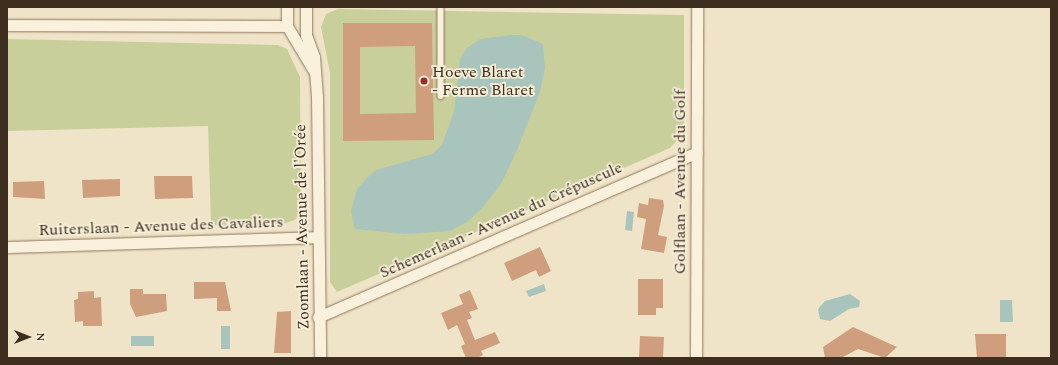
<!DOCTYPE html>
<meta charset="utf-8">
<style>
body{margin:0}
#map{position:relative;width:1058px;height:365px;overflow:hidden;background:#f0e4c8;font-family:Spectral,serif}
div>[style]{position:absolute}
.green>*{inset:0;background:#c9cf9b}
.water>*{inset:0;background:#a9c4bc}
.building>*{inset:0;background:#cf9f7d}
.roads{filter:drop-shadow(0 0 1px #8d765c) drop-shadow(0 0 1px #8d765c)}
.service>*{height:5.5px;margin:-2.75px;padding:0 2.75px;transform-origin:2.75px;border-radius:2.75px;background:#faf1dc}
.minor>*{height:11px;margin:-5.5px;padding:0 5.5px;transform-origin:5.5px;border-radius:5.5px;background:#faf1dc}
.dots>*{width:11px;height:11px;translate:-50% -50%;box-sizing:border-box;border:2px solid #f7eed8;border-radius:50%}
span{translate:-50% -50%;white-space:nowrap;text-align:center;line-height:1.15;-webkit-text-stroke:3.5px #f7eed8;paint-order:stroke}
.poi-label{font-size:16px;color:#3d2e20}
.left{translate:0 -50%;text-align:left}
.street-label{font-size:16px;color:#3d2e20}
.frame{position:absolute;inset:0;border:8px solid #3d2e20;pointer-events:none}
.north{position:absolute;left:8px;top:317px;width:40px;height:40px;-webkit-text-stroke:3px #f7eed8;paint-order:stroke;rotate:90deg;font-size:11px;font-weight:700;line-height:16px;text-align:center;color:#3d2e20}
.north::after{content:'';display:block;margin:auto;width:14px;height:18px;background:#3d2e20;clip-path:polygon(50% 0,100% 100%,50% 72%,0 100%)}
</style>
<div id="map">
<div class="green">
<i style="clip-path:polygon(338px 9px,684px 15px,684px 126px,680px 137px,670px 148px,337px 292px,330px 282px,330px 73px,321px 27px,326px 14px)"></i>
<i style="clip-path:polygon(7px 39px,278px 45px,287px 49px,300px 77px,301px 210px,295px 220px,283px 224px,211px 225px,208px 126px,7px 131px)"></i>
</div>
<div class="water">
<i style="clip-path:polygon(510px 35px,522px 35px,543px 44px,545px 68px,540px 92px,517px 150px,501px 184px,483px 207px,467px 222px,450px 231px,405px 234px,355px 229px,351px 211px,357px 189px,367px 178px,376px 170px,432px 154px,442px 145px,454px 112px,460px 59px,467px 48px,480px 39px)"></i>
<i style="clip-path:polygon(627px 211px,634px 212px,632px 231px,625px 230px)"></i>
<i style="clip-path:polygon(544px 284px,546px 291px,529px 297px,526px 291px)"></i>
<i style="clip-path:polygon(850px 294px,860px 301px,859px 307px,849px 309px,830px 321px,820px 319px,818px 309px,825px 301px)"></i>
<i style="clip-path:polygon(1000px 300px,1012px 300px,1013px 322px,1000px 322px)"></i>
<i style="clip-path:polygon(221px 326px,230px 326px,230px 349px,221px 349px)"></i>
<i style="clip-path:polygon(131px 336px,154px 336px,154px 346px,131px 346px)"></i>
</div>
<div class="building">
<i style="clip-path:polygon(evenodd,343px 23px,432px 23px,434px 140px,343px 141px,343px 23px,415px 46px,416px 113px,360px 114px,360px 47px,415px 46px)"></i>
<i style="clip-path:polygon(154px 176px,192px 176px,193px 198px,155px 199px)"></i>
<i style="clip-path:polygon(120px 179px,120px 196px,83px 198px,82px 180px)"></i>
<i style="clip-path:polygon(44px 181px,45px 199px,13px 197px,13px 182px)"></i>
<i style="clip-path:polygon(649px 198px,663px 200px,664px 206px,658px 235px,667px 237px,664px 253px,641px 249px,646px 219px,637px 217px,639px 203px,648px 205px)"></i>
<i style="clip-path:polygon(540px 247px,551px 271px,539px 277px,536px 270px,512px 281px,504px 263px)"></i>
<i style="clip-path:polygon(638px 279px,663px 279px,663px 308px,656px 308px,656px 315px,638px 315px)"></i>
<i style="clip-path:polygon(194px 282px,225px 282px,231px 311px,217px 311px,217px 298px,194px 299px)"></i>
<i style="clip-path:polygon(130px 289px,143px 289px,143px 294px,166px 294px,167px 311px,136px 317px,130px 304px)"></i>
<i style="clip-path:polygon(470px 290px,478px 309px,469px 312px,472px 318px,467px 320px,475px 340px,495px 332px,500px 343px,481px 351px,483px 355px,477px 358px,466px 358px,461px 346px,465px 344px,457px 325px,448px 330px,441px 313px,463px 304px,459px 295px)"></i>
<i style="clip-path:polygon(94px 291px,94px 298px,101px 297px,102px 326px,83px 326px,83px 321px,75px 322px,74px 300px,78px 299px,78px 292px)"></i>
<i style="clip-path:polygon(291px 311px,291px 353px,274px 353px,277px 312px)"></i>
<i style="clip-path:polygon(853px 327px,897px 347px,885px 358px,858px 349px,841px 358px,825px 358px,823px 347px)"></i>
<i style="clip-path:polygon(975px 334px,1006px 334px,1006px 358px,977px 358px)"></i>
<i style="clip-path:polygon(640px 336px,664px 337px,663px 358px,639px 358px)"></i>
</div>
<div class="roads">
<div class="service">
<i style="left:441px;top:7px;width:89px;rotate:90deg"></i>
</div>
<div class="minor">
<i style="left:287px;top:7px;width:19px;rotate:90deg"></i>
<i style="left:287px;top:26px;width:52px;rotate:59deg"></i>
<i style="left:306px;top:7px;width:28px;rotate:90deg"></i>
<i style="left:306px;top:35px;width:23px;rotate:70deg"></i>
<i style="left:314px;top:57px;width:40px;rotate:85.7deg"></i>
<i style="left:317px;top:97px;width:261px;rotate:89.3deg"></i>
<i style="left:7px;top:25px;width:280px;rotate:0.2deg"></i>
<i style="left:7px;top:247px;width:310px;rotate:-1.8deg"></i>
<i style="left:318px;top:317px;width:413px;rotate:-23.5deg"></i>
<i style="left:696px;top:358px;width:351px;rotate:-89.8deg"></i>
</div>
</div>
<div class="dots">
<i style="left:424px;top:81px;background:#9e2a2b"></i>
</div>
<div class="poi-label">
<span class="left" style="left:432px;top:81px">Hoeve Blaret<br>- Ferme Blaret</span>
</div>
<div class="street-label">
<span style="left:680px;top:182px;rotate:-90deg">Golflaan - Avenue du Golf</span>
<span style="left:501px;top:220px;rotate:-24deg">Schemerlaan - Avenue du Crépuscule</span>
<span style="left:161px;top:226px;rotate:-2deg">Ruiterslaan - Avenue des Cavaliers</span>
<span style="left:302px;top:227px;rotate:-91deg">Zoomlaan - Avenue de l'Orée</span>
</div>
<div class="frame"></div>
<div class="north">N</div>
</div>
